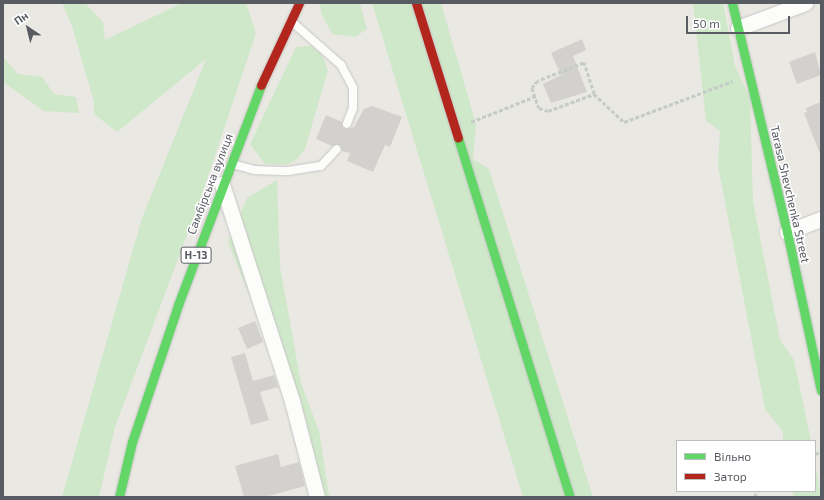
<!DOCTYPE html>
<meta charset="utf-8">
<style>
body{margin:0}
#map{position:relative;width:824px;height:500px;overflow:hidden;background:#eae8e2;font-family:"Exo 2",sans-serif}
div>[style]{position:absolute}
.green>*{inset:0;background:#d0e8ca}
.building>*{inset:0;background:#d2d1cd}
.path>*{height:2.5px;margin-top:-1.25px;transform-origin:0;background:repeating-linear-gradient(90deg,#c5ccc8 0 4px,transparent 0 6px)}
.roads{filter:drop-shadow(0 0 1px #c6c6c5) drop-shadow(0 0 1px #c6c6c5)}
.lane>*{height:8px;margin:-4px;padding:0 4px;transform-origin:4px;border-radius:4px;background:#fcfcfb}
.street>*{height:15px;margin:-7.5px;padding:0 7.5px;transform-origin:7.5px;border-radius:7.5px;background:#fcfcfb}
.fast>*{height:9px;margin:-4.5px;padding:0 4.5px;transform-origin:4.5px;border-radius:4.5px;background:#63d668}
.jam>*{height:9px;margin:-4.5px;padding:0 4.5px;transform-origin:4.5px;border-radius:4.5px;background:#b3261e}
span{translate:-50% -50%;white-space:nowrap;text-align:center;line-height:1.15;-webkit-text-stroke:3px #fff;paint-order:stroke}
.shield-label span{padding:1px 3px;background:#fff;border:1px solid;border-radius:3px;-webkit-text-stroke-width:0}
.shield-label{font-size:11px;color:#585c62;font-weight:700}
.street-label{font-size:12px;color:#585c62}
.frame{position:absolute;inset:0;border:4px solid #585c62;pointer-events:none}
.legend{position:absolute;left:676px;top:440px;width:140px;height:52px;box-sizing:border-box;background:#fff;border:1px solid #bcbec0;margin:0;padding:5px 7px;list-style:none;font-size:12px;color:#585c62}
.legend li{display:flex;align-items:center;gap:8px;height:20px}
.legend b{width:20px;border:1px solid #bcbec0}
.north{position:absolute;left:8px;top:8px;width:40px;height:40px;-webkit-text-stroke:3px #fff;paint-order:stroke;rotate:325deg;font-size:11px;font-weight:700;line-height:16px;text-align:center;color:#585c62}
.north::after{content:'';display:block;margin:auto;width:14px;height:18px;background:#585c62;clip-path:polygon(50% 0,100% 100%,50% 72%,0 100%)}
.scale{position:absolute;left:686px;top:16px;width:104px;height:18px;box-sizing:border-box;border:2px solid #585c62;border-top:0;padding-left:5px;font-size:12px;line-height:14px;white-space:nowrap;color:#585c62;-webkit-text-stroke:3px #fff;paint-order:stroke}
</style>
<div id="map">
<div class="green">
<i style="clip-path:polygon(62px 3px,85px 3px,103px 22px,105px 40px,182px 3px,246px 3px,256px 34px,199px 203px,115px 427px,99px 497px,62px 497px,142px 218px,206px 59px,117px 132px,94px 114px,94px 102px,72px 26px)"></i>
<i style="clip-path:polygon(320px 3px,360px 3px,367px 29px,355px 37px,332px 34px,321px 13px)"></i>
<i style="clip-path:polygon(372px 3px,441px 3px,476px 124px,473px 159px,489px 169px,593px 497px,523px 497px)"></i>
<i style="clip-path:polygon(693px 3px,723px 3px,735px 66px,750px 98px,753px 201px,780px 340px,794px 360px,811px 441px,783px 441px,783px 432px,765px 409px,718px 166px,720px 131px,706px 121px)"></i>
<i style="clip-path:polygon(311px 46px,322px 55px,328px 70px,305px 149px,296px 160px,286px 165px,265px 164px,250px 144px,296px 47px)"></i>
<i style="clip-path:polygon(3px 57px,18px 74px,42px 77px,54px 94px,76px 97px,79px 113px,44px 111px,3px 82px)"></i>
<i style="clip-path:polygon(277px 180px,280px 267px,301px 383px,319px 431px,329px 495px,332px 497px,316px 497px,277px 339px,248px 292px,228px 242px,247px 198px)"></i>
<i style="clip-path:polygon(815px 462px,821px 497px,794px 497px,792px 491px,815px 491px)"></i>
</div>
<div class="building">
<i style="clip-path:polygon(582px 39px,586px 50px,573px 56px,587px 92px,551px 103px,543px 84px,561px 75px,551px 53px)"></i>
<i style="clip-path:polygon(815px 52px,821px 75px,797px 84px,789px 62px)"></i>
<i style="clip-path:polygon(821px 102px,821px 154px,820px 154px,804px 113px,807px 112px,806px 108px)"></i>
<i style="clip-path:polygon(372px 106px,402px 117px,390px 147px,385px 145px,373px 172px,347px 161px,350px 153px,342px 151px,340px 145px,332px 146px,316px 139px,326px 115px,342px 122px,343px 128px,348px 129px,354px 127px,364px 109px)"></i>
<i style="clip-path:polygon(255px 321px,263px 342px,247px 349px,238px 328px)"></i>
<i style="clip-path:polygon(245px 353px,253px 381px,274px 375px,278px 387px,260px 392px,269px 420px,251px 425px,231px 357px)"></i>
<i style="clip-path:polygon(278px 454px,281px 467px,299px 462px,305px 486px,265px 497px,244px 497px,235px 466px)"></i>
</div>
<div class="path">
<i style="left:594px;top:94px;width:33px;rotate:-108deg"></i>
<i style="left:584px;top:63px;width:49px;rotate:158.6deg"></i>
<i style="left:538px;top:81px;width:9px;rotate:131deg"></i>
<i style="left:532px;top:88px;width:21px;rotate:71deg"></i>
<i style="left:539px;top:108px;width:9px;rotate:18deg"></i>
<i style="left:548px;top:111px;width:49px;rotate:-20.3deg"></i>
<i style="left:594px;top:94px;width:41px;rotate:43deg"></i>
<i style="left:624px;top:122px;width:116px;rotate:-20.6deg"></i>
<i style="left:471px;top:122px;width:70px;rotate:-21.8deg"></i>
<i style="left:815px;top:454px;width:6px;rotate:-18deg"></i>
<i style="left:754px;top:497px;width:7px;rotate:-56deg"></i>
</div>
<div class="roads">
<div class="lane">
<i style="left:291px;top:21px;width:67px;rotate:41.3deg"></i>
<i style="left:341px;top:65px;width:26px;rotate:62deg"></i>
<i style="left:353px;top:88px;width:20px;rotate:90deg"></i>
<i style="left:353px;top:108px;width:17px;rotate:111deg"></i>
<i style="left:232px;top:164px;width:24px;rotate:15deg"></i>
<i style="left:255px;top:170px;width:33px;rotate:2deg"></i>
<i style="left:288px;top:171px;width:33px;rotate:-9deg"></i>
<i style="left:321px;top:166px;width:23px;rotate:-47deg"></i>
</div>
<div class="street">
<i style="left:738px;top:28px;width:72px;rotate:-20.5deg"></i>
<i style="left:222px;top:184px;width:228px;rotate:72.1deg"></i>
<i style="left:292px;top:401px;width:99px;rotate:75.4deg"></i>
<i style="left:787px;top:232px;width:36px;rotate:-21deg"></i>
</div>
<div class="fast">
<i style="left:732px;top:3px;width:236px;rotate:76.5deg"></i>
<i style="left:787px;top:232px;width:162px;rotate:77.9deg"></i>
<i style="left:458px;top:138px;width:376px;rotate:72.7deg"></i>
<i style="left:119px;top:497px;width:57px;rotate:-76.7deg"></i>
<i style="left:132px;top:442px;width:145px;rotate:-71.4deg"></i>
<i style="left:178px;top:305px;width:235px;rotate:-69.3deg"></i>
</div>
<div class="jam">
<i style="left:416px;top:3px;width:141px;rotate:72.7deg"></i>
<i style="left:261px;top:85px;width:90px;rotate:-65.1deg"></i>
</div>
</div>
<div class="shield-label">
<span style="left:196px;top:255px">Н-13</span>
</div>
<div class="street-label">
<span style="left:210px;top:184px;rotate:-69deg">Самбірська вулиця</span>
<span style="left:790px;top:194px;rotate:77deg">Tarasa Shevchenka Street</span>
</div>
<div class="frame"></div>
<ul class="legend">
<li><b style="height:5px;background:#63d668"></b>Вільно</li>
<li><b style="height:5px;background:#b3261e"></b>Затор</li>
</ul>
<div class="north">Пн</div>
<div class="scale">50 m</div>
</div>
